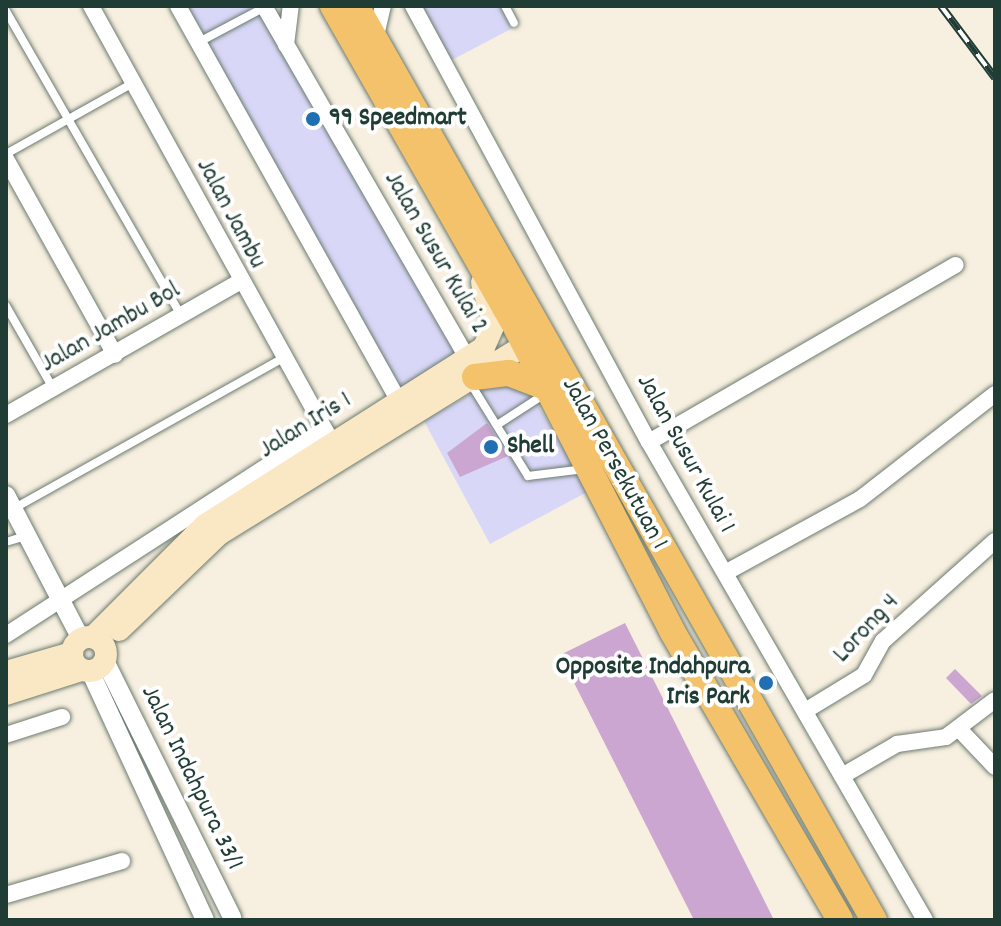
<!DOCTYPE html>
<style>
body{margin:0}
#map{position:relative;width:1001px;height:926px;overflow:hidden;background:#f7efdf;font-family:Dekko,sans-serif}
div>[style]{position:absolute}
.built>*{inset:0;background:#d9d7f7}
.building>*{inset:0;background:#cba6d0}
.roads{filter:drop-shadow(0 0 2px #6b7b70) drop-shadow(0 0 2px #6b7b70)}
.service>*{height:8px;margin:-4px;padding:0 4px;transform-origin:4px;border-radius:4px;background:#fff}
.minor>*{height:16px;margin:-8px;padding:0 8px;transform-origin:8px;border-radius:8px;background:#fff}
.tertiary>*{height:18px;margin:-9px;padding:0 9px;transform-origin:9px;border-radius:9px;background:#fff}
.secondary>*{height:22px;margin:-11px;padding:0 11px;transform-origin:11px;border-radius:11px;background:#fae7c3}
.secondary>.ring{margin:-11px;padding:0;box-sizing:content-box;background:none;border:22px solid #fae7c3;border-radius:50%}
.trunk>*{height:26px;margin:-13px;padding:0 13px;transform-origin:13px;border-radius:13px;background:#f3c26a}
.rail>*{height:8px;margin-top:-4px;transform-origin:0;background:repeating-linear-gradient(90deg,#fff 0 15px,#1f3d34 0 30px);box-sizing:border-box;border-block:2px solid #1f3d34}
.dots>*{width:22px;height:22px;translate:-50% -50%;box-sizing:border-box;border:4px solid #fff;border-radius:50%}
span{translate:-50% -50%;white-space:nowrap;text-align:center;line-height:1.15;-webkit-text-stroke:8px #fff;paint-order:stroke}
.poi-label{font-size:26px;color:#1f3d34;font-weight:700}
.left{translate:0 -50%;text-align:left}
.right{translate:-100% -50%;text-align:right}
.street-label{font-size:26px;color:#1f3d34}
.frame{position:absolute;inset:0;border:8px solid #1f3d34;pointer-events:none}
</style>
<div id="map">
<div class="built">
<i style="clip-path:polygon(185px 6px,257px 6px,457px 352px,400px 390px)"></i>
<i style="clip-path:polygon(420px 6px,500px 6px,513px 28px,450px 61px)"></i>
<i style="clip-path:polygon(500px 377px,530px 392px,589px 491px,490px 544px,424px 421px)"></i>
</div>
<div class="building">
<i style="clip-path:polygon(487px 423px,508px 456px,460px 477px,447px 453px)"></i>
<i style="clip-path:polygon(625px 623px,774px 920px,694px 920px,560px 655px)"></i>
<i style="clip-path:polygon(955px 669px,982px 696px,971px 704px,946px 678px)"></i>
</div>
<div class="roads">
<div class="service">
<i style="left:505px;top:6px;width:19px;rotate:62deg"></i>
<i style="left:6px;top:11px;width:351px;rotate:60.1deg"></i>
<i style="left:199px;top:42px;width:75px;rotate:-27.9deg"></i>
<i style="left:6px;top:154px;width:145px;rotate:-29.2deg"></i>
<i style="left:6px;top:306px;width:95px;rotate:60.2deg"></i>
<i style="left:469px;top:381px;width:112px;rotate:58.2deg"></i>
<i style="left:528px;top:476px;width:57px;rotate:-7deg"></i>
<i style="left:497px;top:425px;width:59px;rotate:-33.1deg"></i>
<i style="left:13px;top:509px;width:309px;rotate:-29.2deg"></i>
<i style="left:6px;top:542px;width:21px;rotate:-17deg"></i>
</div>
<div class="minor">
<i style="left:91px;top:6px;width:498px;rotate:61.1deg"></i>
<i style="left:178px;top:6px;width:453px;rotate:60.8deg"></i>
<i style="left:264px;top:6px;width:408px;rotate:60deg"></i>
<i style="left:413px;top:6px;width:496px;rotate:61.6deg"></i>
<i style="left:649px;top:442px;width:552px;rotate:60deg"></i>
<i style="left:375px;top:40px;width:35px;rotate:-77deg"></i>
<i style="left:286px;top:45px;width:39px;rotate:-83deg"></i>
<i style="left:6px;top:159px;width:224px;rotate:60.9deg"></i>
<i style="left:6px;top:415px;width:268px;rotate:-29.7deg"></i>
<i style="left:649px;top:442px;width:354px;rotate:-30deg"></i>
<i style="left:725px;top:573px;width:154px;rotate:-28.7deg"></i>
<i style="left:860px;top:499px;width:171px;rotate:-37.9deg"></i>
<i style="left:6px;top:635px;width:379px;rotate:-32.9deg"></i>
<i style="left:805px;top:711px;width:69px;rotate:-31.4deg"></i>
<i style="left:864px;top:675px;width:39px;rotate:-61deg"></i>
<i style="left:883px;top:641px;width:150px;rotate:-41.8deg"></i>
<i style="left:960px;top:730px;width:51px;rotate:46.6deg"></i>
<i style="left:6px;top:735px;width:59px;rotate:-17.8deg"></i>
<i style="left:842px;top:776px;width:64px;rotate:-30.2deg"></i>
<i style="left:897px;top:744px;width:49px;rotate:-8.1deg"></i>
<i style="left:946px;top:737px;width:61px;rotate:-37.1deg"></i>
<i style="left:6px;top:895px;width:121px;rotate:-16.3deg"></i>
</div>
<div class="tertiary">
<i style="left:6px;top:495px;width:162px;rotate:62.5deg"></i>
<i style="left:105px;top:661px;width:286px;rotate:63.6deg"></i>
<i style="left:90px;top:671px;width:274px;rotate:65.2deg"></i>
</div>
<div class="secondary">
<i style="left:119px;top:630px;width:139px;rotate:-43.8deg"></i>
<i style="left:219px;top:534px;width:360px;rotate:-31.7deg"></i>
<i class="ring" style="left:72px;top:637px;width:12px;height:12px"></i>
<i style="left:93px;top:637px;width:158px;rotate:-45deg"></i>
<i style="left:205px;top:525px;width:331px;rotate:-32.5deg"></i>
<i style="left:484px;top:347px;width:24px;rotate:-66deg"></i>
<i style="left:494px;top:325px;width:44px;rotate:-105.9deg"></i>
<i style="left:6px;top:672px;width:69px;rotate:-16.1deg"></i>
<i style="left:6px;top:694px;width:79px;rotate:-17.7deg"></i>
</div>
<div class="trunk">
<i style="left:333px;top:6px;width:372px;rotate:60.3deg"></i>
<i style="left:517px;top:329px;width:339px;rotate:62.8deg"></i>
<i style="left:672px;top:631px;width:334px;rotate:59.8deg"></i>
<i style="left:356px;top:6px;width:1051px;rotate:60.46deg"></i>
<i style="left:475px;top:377px;width:34px;rotate:-7deg"></i>
<i style="left:509px;top:373px;width:40px;rotate:21deg"></i>
</div>
</div>
<div class="rail">
<i style="left:941px;top:6px;width:90px;rotate:53.1deg"></i>
</div>
<div class="dots">
<i style="left:313px;top:119px;background:#1f6fb2"></i>
<i style="left:491px;top:447px;background:#1f6fb2"></i>
<i style="left:766px;top:683px;background:#1f6fb2"></i>
</div>
<div class="poi-label">
<span class="left" style="left:329px;top:119px">99 Speedmart</span>
<span class="left" style="left:507px;top:447px">Shell</span>
<span class="right" style="left:750px;top:683px">Opposite Indahpura<br>Iris Park</span>
</div>
<div class="street-label">
<span style="left:230px;top:214px;rotate:62deg">Jalan Jambu</span>
<span style="left:435px;top:253px;rotate:60deg">Jalan Susur Kulai 2</span>
<span style="left:111px;top:328px;rotate:-30deg">Jalan Jambu Bol</span>
<span style="left:306px;top:426px;rotate:-32deg">Jalan Iris 1</span>
<span style="left:685px;top:454px;rotate:61deg">Jalan Susur Kulai 1</span>
<span style="left:614px;top:464px;rotate:61deg">Jalan Persekutuan 1</span>
<span style="left:867px;top:629px;rotate:-47deg">Lorong 4</span>
<span style="left:191px;top:778px;rotate:64deg">Jalan Indahpura 33/1</span>
</div>
<div class="frame"></div>
</div>
